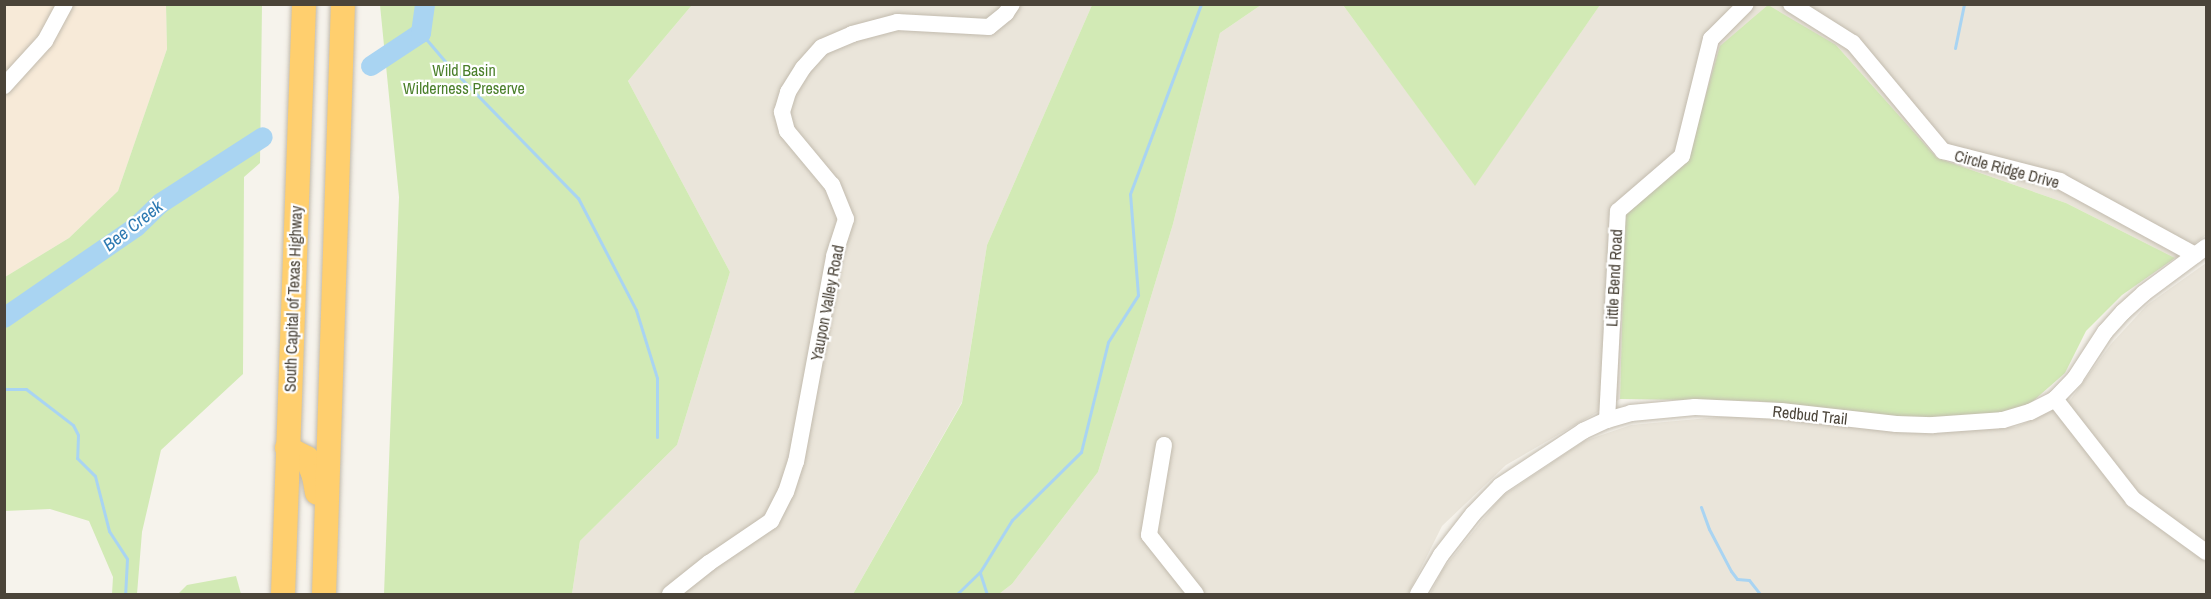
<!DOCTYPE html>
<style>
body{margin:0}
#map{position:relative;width:2211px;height:599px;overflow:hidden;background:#f6f3ec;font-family:"Archivo Narrow",sans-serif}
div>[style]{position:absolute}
.residential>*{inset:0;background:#eae5da}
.commercial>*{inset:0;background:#f7ead8}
.green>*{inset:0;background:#d2eab5}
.stream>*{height:3px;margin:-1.5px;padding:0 1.5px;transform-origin:1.5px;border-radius:1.5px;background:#a9d4f2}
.river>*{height:20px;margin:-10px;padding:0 10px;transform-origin:10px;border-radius:10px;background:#a9d4f2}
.roads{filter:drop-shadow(0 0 2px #c2bbae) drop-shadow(0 0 2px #c2bbae)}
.minor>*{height:16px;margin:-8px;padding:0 8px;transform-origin:8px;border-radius:8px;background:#fff}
.highway>*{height:24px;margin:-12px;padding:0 12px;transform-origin:12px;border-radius:12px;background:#ffcf6e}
span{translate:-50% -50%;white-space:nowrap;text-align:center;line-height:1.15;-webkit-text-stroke:4.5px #fff;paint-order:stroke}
.park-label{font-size:16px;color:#4a7f2a}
.street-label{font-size:16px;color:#4b4439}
.water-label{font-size:18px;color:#2e7ab2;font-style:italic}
.frame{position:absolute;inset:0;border:6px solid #4b4439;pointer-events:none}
</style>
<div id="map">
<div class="residential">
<i style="clip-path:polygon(692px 5px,1092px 5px,987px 245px,962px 402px,853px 594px,572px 594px,580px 541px,677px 445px,730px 272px,628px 81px)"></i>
<i style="clip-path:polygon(1261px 5px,1343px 5px,1475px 185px,1600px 5px,2206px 5px,2206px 235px,2175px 258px,2066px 203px,1937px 158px,1836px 45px,1688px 157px,1625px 215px,1620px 399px,1506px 465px,1442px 526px,1408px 594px,999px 594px,1012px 584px,1098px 472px,1173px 224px,1220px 33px)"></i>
<i style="clip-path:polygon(2206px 263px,2206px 594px,1430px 594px,1443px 569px,1501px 497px,1584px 441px,1631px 425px,1731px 416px,1932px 433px,2016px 427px,2068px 403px,2111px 344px,2147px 305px)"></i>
</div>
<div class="commercial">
<i style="clip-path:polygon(4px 5px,166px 5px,167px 49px,118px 191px,69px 238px,5px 277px)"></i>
</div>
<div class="green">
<i style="clip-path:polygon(166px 5px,262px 5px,260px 163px,244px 177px,243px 374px,161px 450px,142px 532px,137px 594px,112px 594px,113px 577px,89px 521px,50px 509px,5px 511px,5px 277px,69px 238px,118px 191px,167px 49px)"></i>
<i style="clip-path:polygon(380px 5px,692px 5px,628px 81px,730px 272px,677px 445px,580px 541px,572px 594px,384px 594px,399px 197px)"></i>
<i style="clip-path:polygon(1092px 5px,1261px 5px,1220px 33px,1173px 224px,1098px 472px,1012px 584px,999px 594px,853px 594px,962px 403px,987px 245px)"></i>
<i style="clip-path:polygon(1343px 5px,1600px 5px,1475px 186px)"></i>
<i style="clip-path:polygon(1768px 5px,1836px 45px,1937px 158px,2066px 203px,2175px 258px,2122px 295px,2086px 331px,2065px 373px,2031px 403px,1998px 415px,1931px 420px,1757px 401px,1620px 399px,1625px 215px,1688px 157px,1720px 46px)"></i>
<i style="clip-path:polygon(236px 576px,241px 594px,178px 594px,187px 585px)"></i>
</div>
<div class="stream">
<i style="left:421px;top:33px;width:43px;rotate:49.7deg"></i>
<i style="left:449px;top:66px;width:185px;rotate:45.7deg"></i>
<i style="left:578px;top:198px;width:126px;rotate:62.6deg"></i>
<i style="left:636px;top:310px;width:71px;rotate:72.8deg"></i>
<i style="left:657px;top:378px;width:59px;rotate:90deg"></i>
<i style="left:1955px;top:48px;width:45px;rotate:-78.4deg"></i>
<i style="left:4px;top:389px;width:22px"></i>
<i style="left:26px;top:389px;width:59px;rotate:37.5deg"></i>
<i style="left:73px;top:425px;width:11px;rotate:63deg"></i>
<i style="left:78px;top:435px;width:23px;rotate:92deg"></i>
<i style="left:77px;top:458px;width:25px;rotate:45deg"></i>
<i style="left:95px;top:476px;width:57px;rotate:75.7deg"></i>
<i style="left:109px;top:531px;width:33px;rotate:57deg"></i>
<i style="left:127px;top:559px;width:35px;rotate:93deg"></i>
<i style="left:1701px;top:507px;width:23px;rotate:70deg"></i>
<i style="left:1709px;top:529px;width:47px;rotate:62.4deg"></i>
<i style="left:1731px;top:571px;width:10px;rotate:53deg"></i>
<i style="left:1737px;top:579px;width:12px;rotate:5deg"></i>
<i style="left:1749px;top:580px;width:18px;rotate:52deg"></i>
<i style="left:980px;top:573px;width:22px;rotate:72deg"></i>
<i style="left:957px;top:594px;width:32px;rotate:-44deg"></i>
<i style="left:980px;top:572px;width:61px;rotate:-58.4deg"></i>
<i style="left:1012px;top:520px;width:97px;rotate:-44.6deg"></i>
<i style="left:1081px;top:452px;width:113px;rotate:-76.2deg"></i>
<i style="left:1108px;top:342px;width:56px;rotate:-57.4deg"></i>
<i style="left:1138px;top:295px;width:101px;rotate:-94.5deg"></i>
<i style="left:1130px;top:194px;width:203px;rotate:-69.5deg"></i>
</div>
<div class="river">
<i style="left:371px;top:66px;width:60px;rotate:-33.4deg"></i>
<i style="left:421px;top:33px;width:29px;rotate:-82deg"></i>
<i style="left:4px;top:318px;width:160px;rotate:-34.6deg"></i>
<i style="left:136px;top:227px;width:35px;rotate:-44deg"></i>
<i style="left:161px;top:203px;width:121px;rotate:-32.9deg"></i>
</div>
<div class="roads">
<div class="minor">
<i style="left:1791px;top:4px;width:73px;rotate:32.2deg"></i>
<i style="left:1853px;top:43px;width:141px;rotate:50.2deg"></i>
<i style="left:1943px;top:151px;width:121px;rotate:14.4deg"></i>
<i style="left:2060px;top:181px;width:154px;rotate:28.7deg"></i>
<i style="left:4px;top:86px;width:61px;rotate:-47.7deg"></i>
<i style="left:45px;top:41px;width:42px;rotate:-61.6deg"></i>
<i style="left:2055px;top:399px;width:127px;rotate:52deg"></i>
<i style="left:2133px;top:499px;width:90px;rotate:36deg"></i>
<i style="left:1607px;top:420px;width:209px;rotate:-87deg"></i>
<i style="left:1618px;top:211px;width:84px;rotate:-40.7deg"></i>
<i style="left:1682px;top:156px;width:121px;rotate:-76.1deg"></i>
<i style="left:1711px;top:39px;width:49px;rotate:-45deg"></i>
<i style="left:1164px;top:445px;width:91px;rotate:99.5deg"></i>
<i style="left:1149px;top:535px;width:75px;rotate:51.5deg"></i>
<i style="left:670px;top:594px;width:50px;rotate:-38.5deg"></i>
<i style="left:709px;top:563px;width:75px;rotate:-34.1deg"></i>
<i style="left:771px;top:521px;width:33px;rotate:-63deg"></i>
<i style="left:786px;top:492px;width:32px;rotate:-72deg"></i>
<i style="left:796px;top:462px;width:209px;rotate:-79.5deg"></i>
<i style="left:834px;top:256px;width:39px;rotate:-72deg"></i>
<i style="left:846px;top:219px;width:37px;rotate:-112deg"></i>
<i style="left:832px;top:185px;width:70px;rotate:-129.8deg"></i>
<i style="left:787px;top:131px;width:20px;rotate:-105deg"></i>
<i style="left:782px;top:112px;width:21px;rotate:-73deg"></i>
<i style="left:788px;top:92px;width:28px;rotate:-58deg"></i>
<i style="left:803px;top:68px;width:28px;rotate:-48deg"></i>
<i style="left:822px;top:47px;width:33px;rotate:-23deg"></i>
<i style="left:852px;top:34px;width:47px;rotate:-14.9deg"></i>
<i style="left:897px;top:22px;width:92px;rotate:3.1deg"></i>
<i style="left:989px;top:27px;width:22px;rotate:-39deg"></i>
<i style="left:1006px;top:13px;width:11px;rotate:-56deg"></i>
<i style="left:1418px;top:594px;width:45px;rotate:-59.5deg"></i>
<i style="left:1441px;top:555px;width:52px;rotate:-52deg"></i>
<i style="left:1473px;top:514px;width:39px;rotate:-46deg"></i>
<i style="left:1500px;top:486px;width:100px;rotate:-33.5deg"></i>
<i style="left:1583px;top:431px;width:26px;rotate:-25deg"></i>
<i style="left:1607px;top:420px;width:25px;rotate:-16deg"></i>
<i style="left:1631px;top:413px;width:64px;rotate:-5.4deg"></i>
<i style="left:1695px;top:407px;width:86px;rotate:2.7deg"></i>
<i style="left:1781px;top:411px;width:116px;rotate:6.4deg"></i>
<i style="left:1896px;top:424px;width:37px;rotate:2deg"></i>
<i style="left:1933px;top:425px;width:70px;rotate:-4.1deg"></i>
<i style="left:2003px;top:420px;width:28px;rotate:-17deg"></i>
<i style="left:2030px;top:412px;width:28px;rotate:-27deg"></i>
<i style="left:2055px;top:399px;width:29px;rotate:-46deg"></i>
<i style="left:2075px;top:378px;width:55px;rotate:-56.9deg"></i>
<i style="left:2105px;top:332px;width:27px;rotate:-48deg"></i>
<i style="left:2123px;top:312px;width:28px;rotate:-42deg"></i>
<i style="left:2144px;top:293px;width:77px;rotate:-36.6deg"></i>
</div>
<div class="highway">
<i style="left:287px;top:448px;width:22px;rotate:27deg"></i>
<i style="left:307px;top:458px;width:19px;rotate:69deg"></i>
<i style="left:314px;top:476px;width:17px;rotate:80deg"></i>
<i style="left:283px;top:594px;width:590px;rotate:-87.96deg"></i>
<i style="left:324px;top:594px;width:590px;rotate:-88.16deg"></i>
</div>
</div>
<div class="park-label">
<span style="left:464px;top:79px">Wild Basin<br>Wilderness Preserve</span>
</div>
<div class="street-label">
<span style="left:2007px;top:169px;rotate:15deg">Circle Ridge Drive</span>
<span style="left:1614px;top:278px;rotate:-87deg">Little Bend Road</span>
<span style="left:293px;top:299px;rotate:-88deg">South Capital of Texas Highway</span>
<span style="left:827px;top:303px;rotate:-79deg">Yaupon Valley Road</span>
<span style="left:1810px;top:415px;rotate:6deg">Redbud Trail</span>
</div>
<div class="water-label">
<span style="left:133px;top:226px;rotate:-38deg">Bee Creek</span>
</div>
<div class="frame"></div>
</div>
